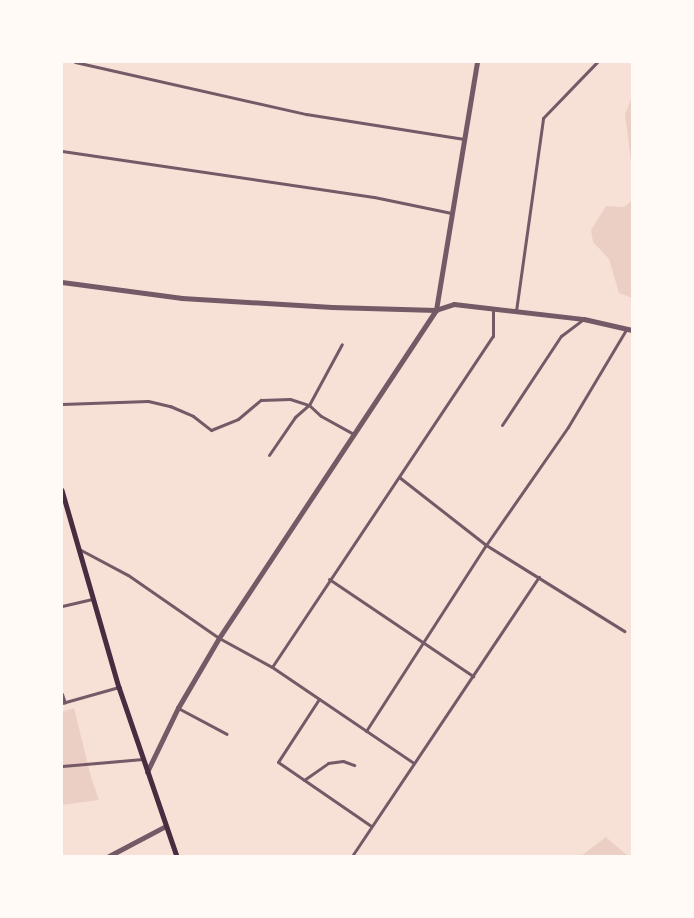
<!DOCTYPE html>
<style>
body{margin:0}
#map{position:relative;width:694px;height:918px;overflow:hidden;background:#f7e1d7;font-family:Poppins,sans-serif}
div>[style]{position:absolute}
.green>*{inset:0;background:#ebcfc5}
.minor>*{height:3px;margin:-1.5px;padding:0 1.5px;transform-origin:1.5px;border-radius:1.5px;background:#755966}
.tertiary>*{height:4.5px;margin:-2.25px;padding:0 2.25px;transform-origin:2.25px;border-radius:2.25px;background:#755966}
.secondary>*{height:4.5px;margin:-2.25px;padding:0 2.25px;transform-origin:2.25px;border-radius:2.25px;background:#4a2c40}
span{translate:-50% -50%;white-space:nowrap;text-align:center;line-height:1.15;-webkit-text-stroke:6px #fffaf5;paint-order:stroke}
.frame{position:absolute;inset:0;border:63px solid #fffaf5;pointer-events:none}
</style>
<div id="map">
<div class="green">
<i style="clip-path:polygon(632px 97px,632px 169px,625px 114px)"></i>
<i style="clip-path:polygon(632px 200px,632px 298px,619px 293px,609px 259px,593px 242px,591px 230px,606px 206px,624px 207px)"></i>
<i style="clip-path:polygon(74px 708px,91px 777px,99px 800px,62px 805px,62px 712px)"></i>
<i style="clip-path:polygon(606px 837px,628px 856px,581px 856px)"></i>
</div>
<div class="minor">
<i style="left:75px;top:62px;width:237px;rotate:12.7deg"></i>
<i style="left:306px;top:114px;width:160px;rotate:9deg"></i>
<i style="left:62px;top:151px;width:315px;rotate:8.4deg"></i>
<i style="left:374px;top:197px;width:79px;rotate:11.7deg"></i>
<i style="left:516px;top:311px;width:195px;rotate:-82deg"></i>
<i style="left:543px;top:118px;width:78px;rotate:-46deg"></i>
<i style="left:62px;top:404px;width:86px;rotate:-2deg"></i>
<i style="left:148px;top:401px;width:23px;rotate:13deg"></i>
<i style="left:170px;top:406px;width:25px;rotate:23deg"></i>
<i style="left:193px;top:416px;width:23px;rotate:38deg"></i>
<i style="left:211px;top:430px;width:29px;rotate:-22deg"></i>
<i style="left:238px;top:419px;width:30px;rotate:-40deg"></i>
<i style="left:261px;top:400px;width:29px;rotate:-2deg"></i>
<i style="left:290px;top:399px;width:20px;rotate:18deg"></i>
<i style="left:309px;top:405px;width:16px;rotate:43deg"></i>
<i style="left:321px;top:416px;width:38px;rotate:29deg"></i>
<i style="left:502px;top:425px;width:107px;rotate:-56.5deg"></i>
<i style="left:561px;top:336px;width:26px;rotate:-37deg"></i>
<i style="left:269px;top:455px;width:46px;rotate:-55.6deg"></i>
<i style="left:295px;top:417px;width:18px;rotate:-41deg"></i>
<i style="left:309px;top:405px;width:69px;rotate:-61.6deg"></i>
<i style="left:399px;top:477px;width:110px;rotate:38deg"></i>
<i style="left:486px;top:545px;width:163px;rotate:31.9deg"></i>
<i style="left:79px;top:549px;width:55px;rotate:28deg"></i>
<i style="left:128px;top:575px;width:111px;rotate:34.7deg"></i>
<i style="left:219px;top:638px;width:60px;rotate:28.7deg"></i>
<i style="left:272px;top:667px;width:171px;rotate:34.1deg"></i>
<i style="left:329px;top:579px;width:174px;rotate:34deg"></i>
<i style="left:62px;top:606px;width:31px;rotate:-13deg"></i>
<i style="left:272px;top:667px;width:398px;rotate:-56.3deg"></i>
<i style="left:493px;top:336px;width:27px;rotate:-90deg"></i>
<i style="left:62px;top:694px;width:9px;rotate:72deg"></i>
<i style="left:319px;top:699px;width:75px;rotate:123.1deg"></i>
<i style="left:278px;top:762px;width:113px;rotate:34.5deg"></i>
<i style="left:62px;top:703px;width:59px;rotate:-15.7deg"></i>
<i style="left:178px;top:708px;width:55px;rotate:28deg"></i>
<i style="left:366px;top:731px;width:221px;rotate:-57.2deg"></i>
<i style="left:486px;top:545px;width:144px;rotate:-55.2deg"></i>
<i style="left:568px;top:427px;width:115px;rotate:-59.2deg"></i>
<i style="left:62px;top:766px;width:81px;rotate:-4.9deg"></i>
<i style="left:304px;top:780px;width:29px;rotate:-35deg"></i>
<i style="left:328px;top:763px;width:15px;rotate:-8deg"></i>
<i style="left:343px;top:761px;width:12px;rotate:20deg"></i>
<i style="left:352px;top:856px;width:336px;rotate:-56.2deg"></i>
</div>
<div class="tertiary">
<i style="left:62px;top:282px;width:121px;rotate:7.6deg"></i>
<i style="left:182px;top:298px;width:150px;rotate:3.4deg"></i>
<i style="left:332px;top:307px;width:104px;rotate:1.7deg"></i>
<i style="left:436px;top:310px;width:19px;rotate:-18deg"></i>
<i style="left:454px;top:304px;width:131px;rotate:6.6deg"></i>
<i style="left:584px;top:319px;width:49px;rotate:12.9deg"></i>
<i style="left:147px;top:772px;width:71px;rotate:-64.2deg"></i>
<i style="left:178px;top:708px;width:81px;rotate:-59.6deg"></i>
<i style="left:219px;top:638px;width:393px;rotate:-56.5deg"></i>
<i style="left:436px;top:310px;width:251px;rotate:-80.6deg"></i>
<i style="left:109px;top:856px;width:64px;rotate:-27.8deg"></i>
</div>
<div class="secondary">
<i style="left:62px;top:490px;width:205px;rotate:73.9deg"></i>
<i style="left:119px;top:687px;width:179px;rotate:71.1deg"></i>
</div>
<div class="frame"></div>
</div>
